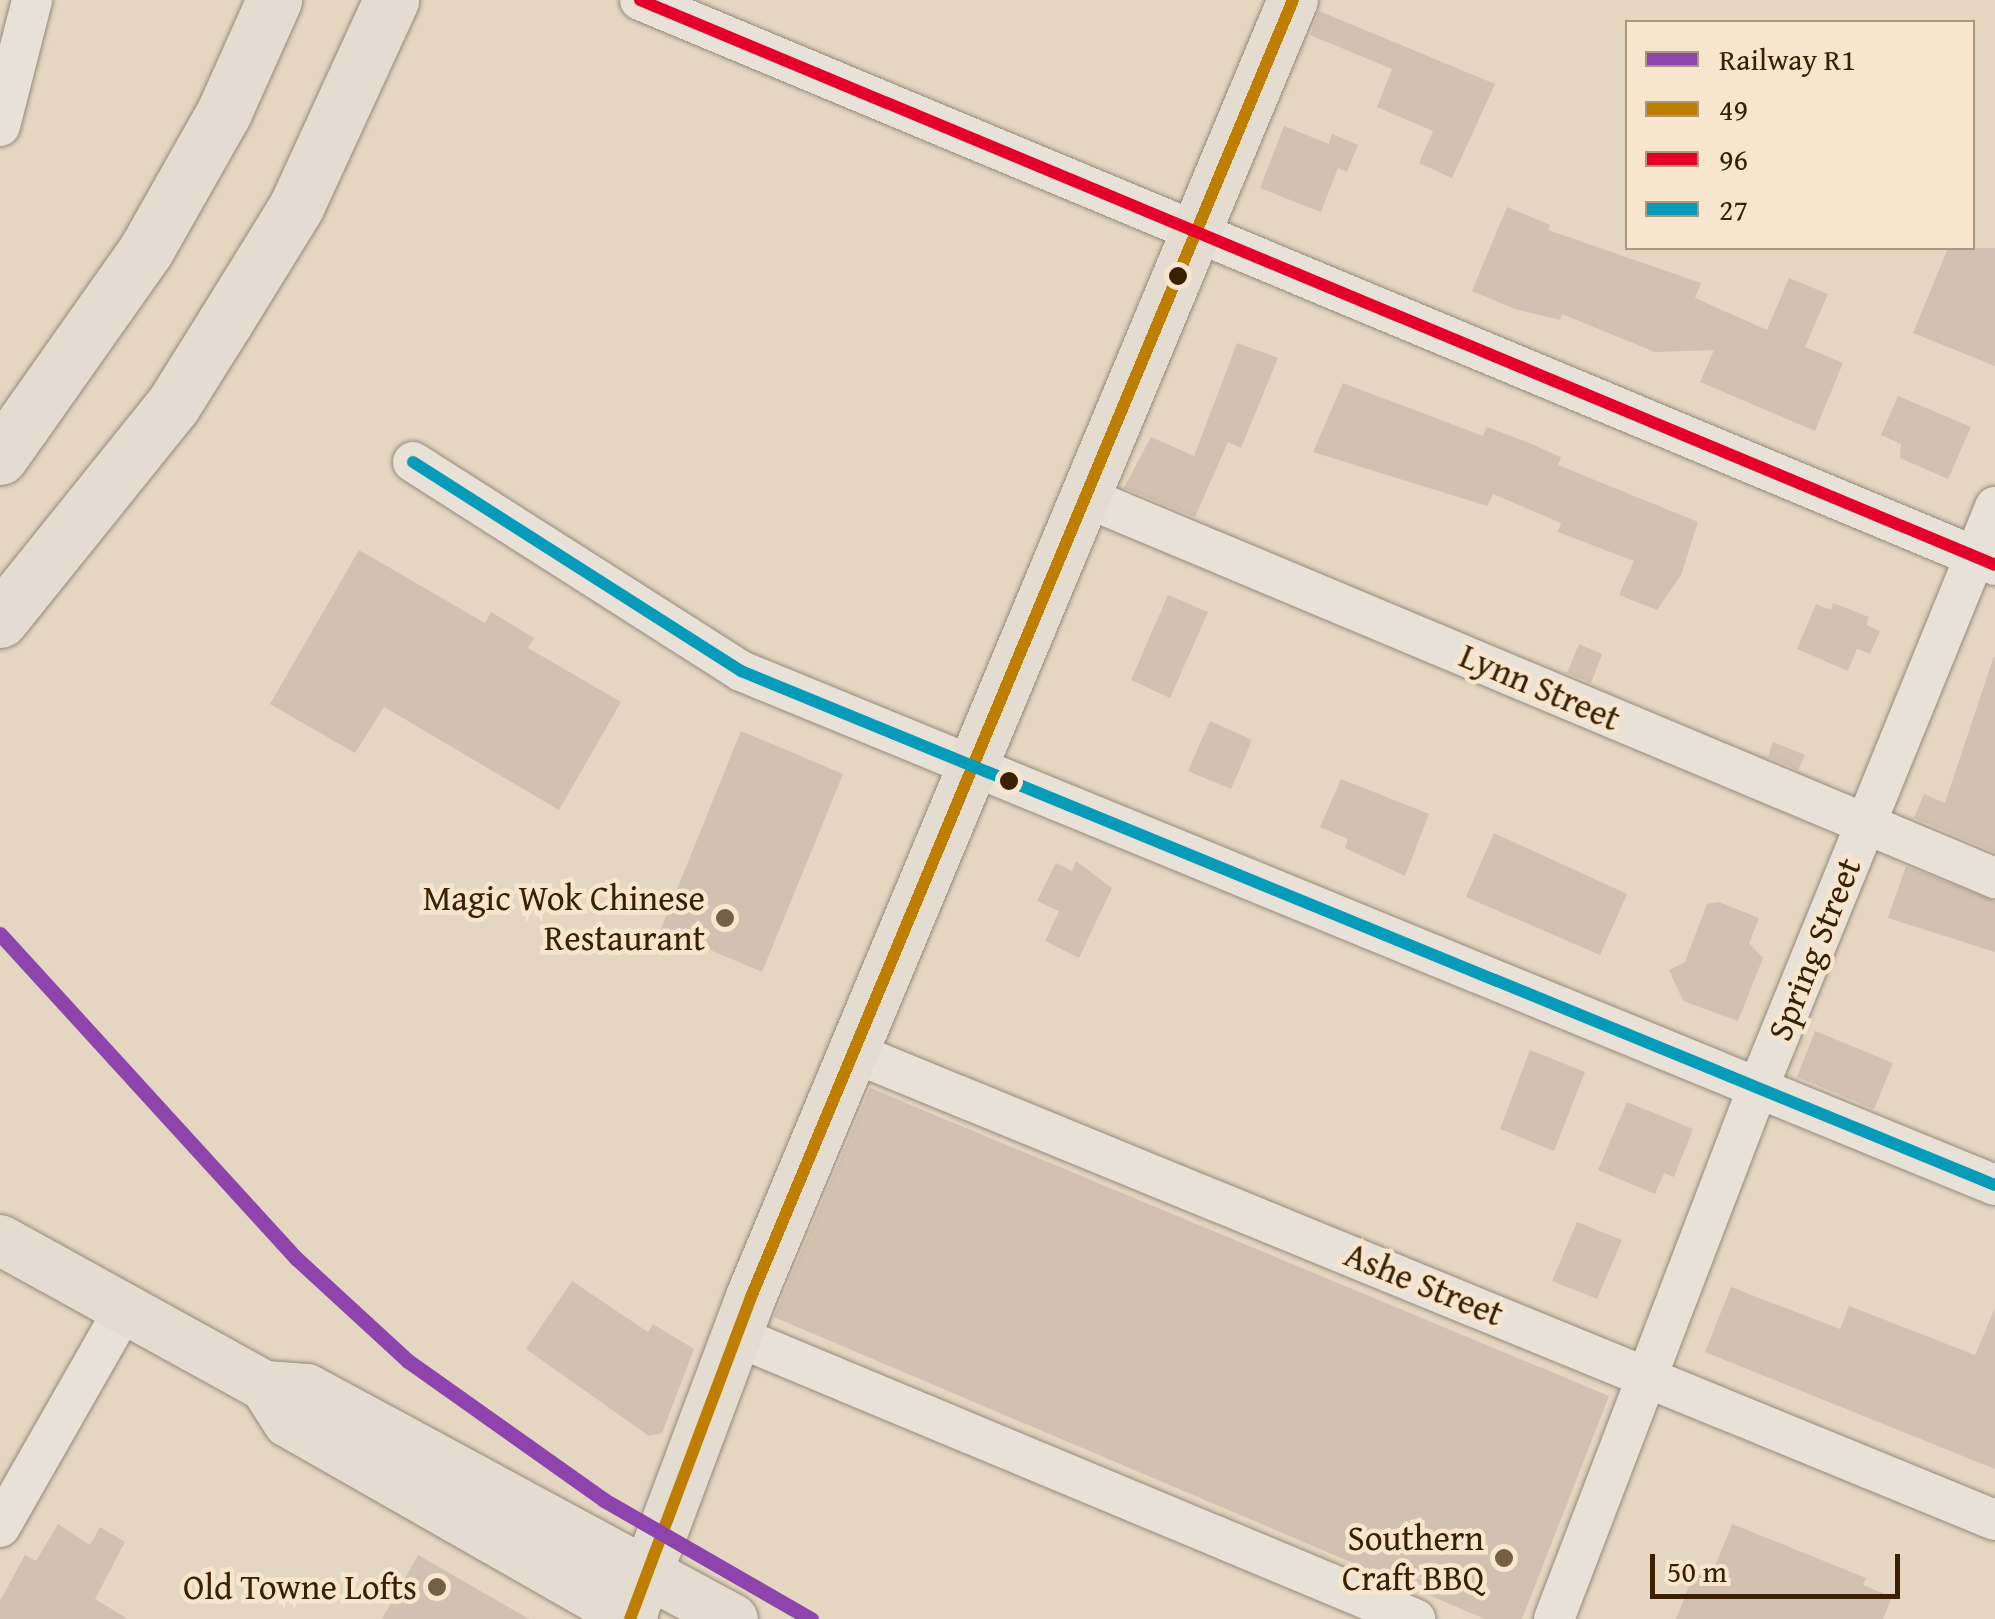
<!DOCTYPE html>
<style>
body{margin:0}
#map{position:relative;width:1995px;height:1619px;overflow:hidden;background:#e4d6c1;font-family:"Gentium Book Plus",serif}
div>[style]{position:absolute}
.building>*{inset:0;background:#d2c0b0}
.roads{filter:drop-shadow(0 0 2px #958a7a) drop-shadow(0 0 2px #958a7a)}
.minor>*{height:40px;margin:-20px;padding:0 20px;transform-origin:20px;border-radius:20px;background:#e8e1d7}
.major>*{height:50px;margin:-25px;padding:0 25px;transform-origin:25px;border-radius:25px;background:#e4dcd0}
.highway>*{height:55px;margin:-27.5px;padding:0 27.5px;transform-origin:27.5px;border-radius:27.5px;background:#e4dcd0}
.bus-1>*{height:12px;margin:-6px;padding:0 6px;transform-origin:6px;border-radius:6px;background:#be7e00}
.bus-2>*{height:12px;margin:-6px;padding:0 6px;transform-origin:6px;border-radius:6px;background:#e4002b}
.bus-3>*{height:12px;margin:-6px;padding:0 6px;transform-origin:6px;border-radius:6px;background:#069bb9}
.rail-1>*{height:15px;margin:-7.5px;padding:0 7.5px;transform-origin:7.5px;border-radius:7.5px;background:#8e44ad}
.dots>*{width:28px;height:28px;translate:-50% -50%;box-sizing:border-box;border:5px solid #f7e6cd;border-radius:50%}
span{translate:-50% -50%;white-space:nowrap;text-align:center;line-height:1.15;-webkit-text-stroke:9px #f7e6cd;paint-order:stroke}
.street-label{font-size:35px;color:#3a2000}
.poi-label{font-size:35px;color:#3a2000}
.right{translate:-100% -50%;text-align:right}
.legend{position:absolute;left:1625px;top:20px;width:350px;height:230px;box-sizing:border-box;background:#f7e6cd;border:2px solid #ab977b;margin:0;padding:12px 18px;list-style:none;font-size:30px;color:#3a2000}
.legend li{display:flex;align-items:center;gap:20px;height:50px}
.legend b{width:50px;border:2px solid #ab977b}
.scale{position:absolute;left:1650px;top:1554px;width:250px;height:45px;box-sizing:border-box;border:5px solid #3a2000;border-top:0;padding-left:12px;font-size:30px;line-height:35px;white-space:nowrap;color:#3a2000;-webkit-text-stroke:8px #f7e6cd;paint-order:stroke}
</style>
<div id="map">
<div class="building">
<i style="clip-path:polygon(1319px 11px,1495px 84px,1452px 178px,1419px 163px,1433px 131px,1377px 107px,1392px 69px,1310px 35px)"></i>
<i style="clip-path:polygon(1284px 126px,1329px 144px,1332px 134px,1358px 145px,1347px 172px,1338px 168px,1321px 212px,1260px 188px)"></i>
<i style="clip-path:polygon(1507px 207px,1550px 225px,1548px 230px,1701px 283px,1695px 298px,1767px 330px,1789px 278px,1828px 294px,1805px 347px,1843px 363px,1815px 431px,1700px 382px,1714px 350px,1655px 352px,1562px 314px,1560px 320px,1515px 309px,1472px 291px)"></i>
<i style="clip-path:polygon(1948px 248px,1995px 248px,1995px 366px,1913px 333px)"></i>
<i style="clip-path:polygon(1237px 343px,1278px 358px,1241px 448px,1228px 442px,1195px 517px,1124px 488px,1151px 437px,1194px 456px)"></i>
<i style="clip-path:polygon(1343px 383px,1483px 436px,1487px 427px,1529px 443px,1561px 457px,1558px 465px,1698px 522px,1681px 575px,1657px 610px,1619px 595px,1634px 561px,1558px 532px,1561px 523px,1493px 494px,1487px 506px,1313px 452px)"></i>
<i style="clip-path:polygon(1898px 396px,1971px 427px,1948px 479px,1900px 458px,1901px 444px,1881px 435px)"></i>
<i style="clip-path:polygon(359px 550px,485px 623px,491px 612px,534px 638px,528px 648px,621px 702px,559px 810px,384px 707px,355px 753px,270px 704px)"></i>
<i style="clip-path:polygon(1168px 595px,1208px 612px,1170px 698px,1131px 680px)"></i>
<i style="clip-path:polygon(1833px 603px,1869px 617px,1866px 625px,1880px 631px,1870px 654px,1857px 649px,1848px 671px,1797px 649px,1816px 604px,1831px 610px)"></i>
<i style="clip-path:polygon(1579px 644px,1602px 654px,1591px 683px,1567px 673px)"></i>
<i style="clip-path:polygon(1994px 656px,1995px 657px,1995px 852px,1914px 818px,1924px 794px,1945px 803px)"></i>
<i style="clip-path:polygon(1210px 721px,1252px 740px,1231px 789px,1188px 771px)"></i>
<i style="clip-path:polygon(741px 731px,843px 774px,762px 972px,661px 929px)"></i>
<i style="clip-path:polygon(1773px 742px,1805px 755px,1798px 770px,1768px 757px)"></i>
<i style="clip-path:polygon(1341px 779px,1429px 814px,1405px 876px,1345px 848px,1348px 839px,1320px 827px)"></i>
<i style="clip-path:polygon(1494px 833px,1627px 894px,1600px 955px,1466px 897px)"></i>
<i style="clip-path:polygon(1076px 861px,1112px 888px,1079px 958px,1045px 941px,1059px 911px,1037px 901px,1056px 863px,1072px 871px)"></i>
<i style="clip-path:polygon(1906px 866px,1995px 901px,1995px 952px,1888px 918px)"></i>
<i style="clip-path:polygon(1719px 902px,1759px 918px,1749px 943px,1763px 958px,1738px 1021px,1683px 1001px,1669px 970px,1685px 962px,1707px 904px)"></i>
<i style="clip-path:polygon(1815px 1031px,1893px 1063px,1874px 1109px,1797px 1077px)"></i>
<i style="clip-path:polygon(1530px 1050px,1585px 1072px,1554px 1151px,1500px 1129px)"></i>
<i style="clip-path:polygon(870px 1088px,1609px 1396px,1522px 1619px,1485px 1619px,774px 1317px)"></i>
<i style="clip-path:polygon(1627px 1102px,1693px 1129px,1674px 1177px,1664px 1173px,1655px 1194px,1598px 1170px)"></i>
<i style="clip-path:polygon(1577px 1222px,1622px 1240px,1597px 1299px,1552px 1281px)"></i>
<i style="clip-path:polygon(572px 1281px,648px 1332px,653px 1324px,694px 1349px,662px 1433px,649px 1436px,526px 1349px)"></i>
<i style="clip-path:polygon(1731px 1287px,1840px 1329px,1849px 1306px,1975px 1355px,1995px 1308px,1995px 1469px,1705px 1352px)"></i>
<i style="clip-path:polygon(58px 1524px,90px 1545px,100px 1527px,125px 1542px,95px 1599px,128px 1619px,0 1619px,0 1601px,25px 1555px,36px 1561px)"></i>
<i style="clip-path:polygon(1732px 1524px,1866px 1578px,1863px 1585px,1892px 1597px,1883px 1619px,1676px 1619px,1694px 1573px,1710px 1579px)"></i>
<i style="clip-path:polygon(418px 1555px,529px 1619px,382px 1619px)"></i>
</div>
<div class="roads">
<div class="minor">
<i style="left:640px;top:0;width:1468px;rotate:22.63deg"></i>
<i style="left:0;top:126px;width:130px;rotate:-75.7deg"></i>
<i style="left:413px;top:462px;width:389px;rotate:32.5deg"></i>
<i style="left:741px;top:671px;width:1355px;rotate:22.29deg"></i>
<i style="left:1085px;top:497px;width:987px;rotate:22.72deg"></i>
<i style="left:852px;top:1052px;width:1235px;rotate:22.27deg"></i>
<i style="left:736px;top:1336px;width:736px;rotate:22.63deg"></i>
<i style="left:0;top:1527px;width:249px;rotate:-60.3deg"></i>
<i style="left:1554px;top:1619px;width:567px;rotate:-69.01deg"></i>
<i style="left:1757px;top:1090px;width:630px;rotate:-67.79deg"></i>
</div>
<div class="major">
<i style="left:0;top:1240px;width:303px;rotate:28.9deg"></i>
<i style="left:265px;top:1386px;width:42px;rotate:4.1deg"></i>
<i style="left:307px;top:1389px;width:484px;rotate:28.4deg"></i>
<i style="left:265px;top:1386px;width:43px;rotate:57.4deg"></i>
<i style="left:288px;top:1422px;width:397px;rotate:29.7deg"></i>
<i style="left:630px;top:1619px;width:344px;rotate:-69.4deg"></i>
<i style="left:751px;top:1297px;width:1406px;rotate:-67.32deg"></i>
</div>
<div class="highway">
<i style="left:0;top:457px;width:253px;rotate:-54.8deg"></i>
<i style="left:146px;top:250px;width:159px;rotate:-60.5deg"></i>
<i style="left:224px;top:112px;width:123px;rotate:-65.9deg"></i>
<i style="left:0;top:620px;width:276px;rotate:-51.2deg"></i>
<i style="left:173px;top:405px;width:98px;rotate:-57.9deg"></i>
<i style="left:225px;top:322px;width:135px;rotate:-58.3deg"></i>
<i style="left:296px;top:207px;width:228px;rotate:-65.3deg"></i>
</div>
</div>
<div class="bus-1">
<i style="left:630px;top:1619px;width:344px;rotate:-69.4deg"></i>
<i style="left:751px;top:1297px;width:1406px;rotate:-67.32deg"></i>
</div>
<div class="bus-2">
<i style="left:640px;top:0;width:1468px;rotate:22.63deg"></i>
</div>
<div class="bus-3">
<i style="left:413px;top:462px;width:389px;rotate:32.5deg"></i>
<i style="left:741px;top:671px;width:1355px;rotate:22.29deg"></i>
</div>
<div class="rail-1">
<i style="left:0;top:934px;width:439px;rotate:47.6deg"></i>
<i style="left:296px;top:1258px;width:152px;rotate:42.6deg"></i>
<i style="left:408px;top:1361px;width:240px;rotate:35.3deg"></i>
<i style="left:604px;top:1500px;width:239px;rotate:29.9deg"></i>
</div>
<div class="dots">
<i style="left:1178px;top:276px;background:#3a2000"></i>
<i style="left:1009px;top:781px;background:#3a2000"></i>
<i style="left:725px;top:918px;background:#766044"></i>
<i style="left:1504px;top:1558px;background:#766044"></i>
<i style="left:437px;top:1587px;background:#766044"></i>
</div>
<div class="street-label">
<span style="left:1540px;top:687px;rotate:23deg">Lynn Street</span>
<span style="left:1814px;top:949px;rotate:-68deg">Spring Street</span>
<span style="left:1424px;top:1284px;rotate:22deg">Ashe Street</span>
</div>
<div class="poi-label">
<span class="right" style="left:705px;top:918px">Magic Wok Chinese<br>Restaurant</span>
<span class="right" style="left:1484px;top:1558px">Southern<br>Craft BBQ</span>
<span class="right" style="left:417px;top:1587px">Old Towne Lofts</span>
</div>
<ul class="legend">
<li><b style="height:12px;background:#8e44ad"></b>Railway R1</li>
<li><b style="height:12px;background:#be7e00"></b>49</li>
<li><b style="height:12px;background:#e4002b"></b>96</li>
<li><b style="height:12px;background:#069bb9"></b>27</li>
</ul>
<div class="scale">50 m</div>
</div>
